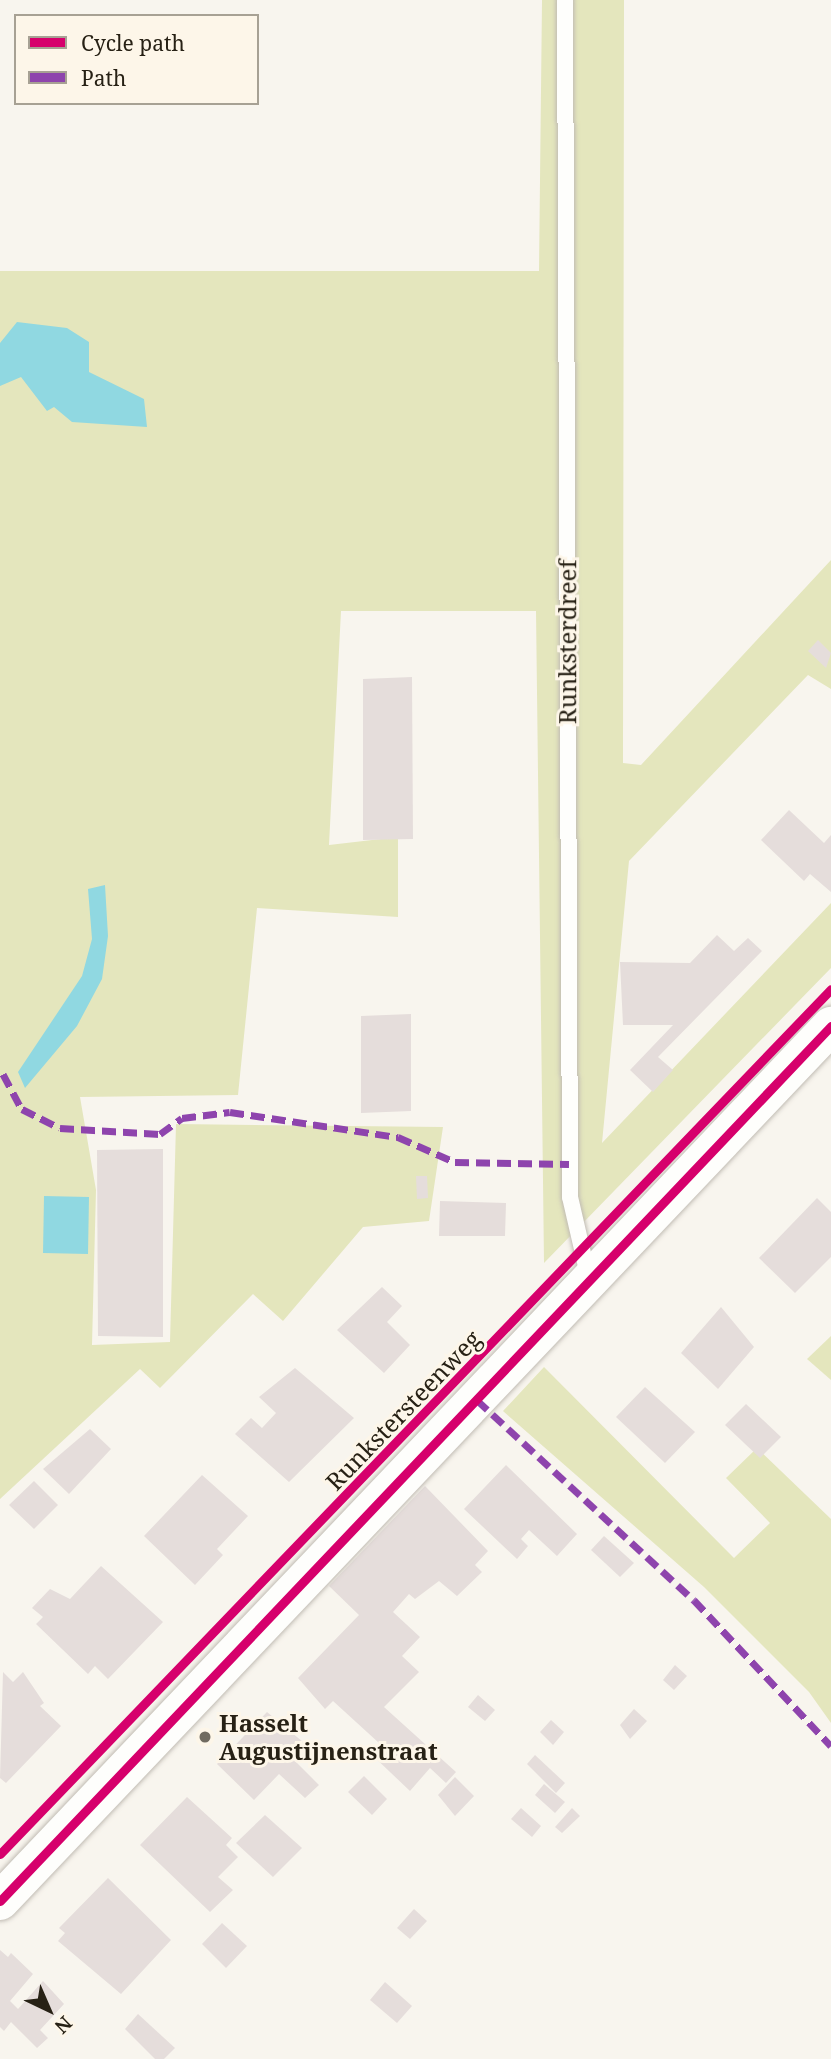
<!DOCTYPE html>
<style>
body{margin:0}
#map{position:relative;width:831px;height:2059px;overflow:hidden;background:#f8f5ee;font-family:"Noto Serif",serif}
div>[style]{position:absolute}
.green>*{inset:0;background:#e4e6bd}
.water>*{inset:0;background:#90d8e1}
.building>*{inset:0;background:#e5dddb}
.roads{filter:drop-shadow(0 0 2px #c1bcb4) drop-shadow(0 0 2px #c1bcb4)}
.service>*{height:16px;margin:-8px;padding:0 8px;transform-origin:8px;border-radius:8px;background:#fefefc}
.tertiary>*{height:38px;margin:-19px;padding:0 19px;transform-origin:19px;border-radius:19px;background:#fefefc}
.quiet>*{height:7px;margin-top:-3.5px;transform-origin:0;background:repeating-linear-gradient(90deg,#8e44ad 0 14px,transparent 0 21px)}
.cycleway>*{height:9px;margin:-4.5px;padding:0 4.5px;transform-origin:4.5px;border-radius:4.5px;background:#d6006c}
.dots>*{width:19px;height:19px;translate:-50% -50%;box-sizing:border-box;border:4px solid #fdf6e9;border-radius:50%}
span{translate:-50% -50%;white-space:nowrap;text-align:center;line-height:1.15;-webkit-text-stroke:6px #fdf6e9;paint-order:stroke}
.street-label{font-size:24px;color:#272115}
.poi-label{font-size:24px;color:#272115;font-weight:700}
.left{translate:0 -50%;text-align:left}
.legend{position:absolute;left:14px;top:14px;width:245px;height:91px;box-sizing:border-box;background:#fdf6e9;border:2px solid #a7a194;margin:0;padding:9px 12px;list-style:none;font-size:21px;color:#272115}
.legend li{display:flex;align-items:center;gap:14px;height:35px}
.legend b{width:35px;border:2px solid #a7a194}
.north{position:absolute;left:14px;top:1975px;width:70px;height:70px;-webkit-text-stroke:5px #fdf6e9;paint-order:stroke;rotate:136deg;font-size:19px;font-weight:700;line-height:28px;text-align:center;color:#272115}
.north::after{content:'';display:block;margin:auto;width:24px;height:32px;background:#272115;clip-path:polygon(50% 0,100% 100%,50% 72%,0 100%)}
</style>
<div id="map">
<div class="green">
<i style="clip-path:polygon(542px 0,624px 0,623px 763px,641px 765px,831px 560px,831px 689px,808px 675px,629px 861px,602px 1143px,831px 903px,831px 968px,544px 1263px,536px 611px,341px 611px,329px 845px,398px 837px,398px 917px,257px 908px,238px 1095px,80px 1097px,96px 1190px,92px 1345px,170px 1342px,176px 1124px,443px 1127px,429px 1221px,363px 1227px,283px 1321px,253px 1294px,160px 1388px,140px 1369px,0 1499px,0 271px,539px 271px)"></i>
<i style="clip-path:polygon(831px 1336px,831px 1380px,807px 1359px)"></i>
<i style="clip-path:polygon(544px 1367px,734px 1558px,770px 1523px,726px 1478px,757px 1448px,831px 1519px,831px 1723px,809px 1692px,704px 1587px,503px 1411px)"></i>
</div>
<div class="water">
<i style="clip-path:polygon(17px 322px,67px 328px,89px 342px,89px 372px,144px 399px,147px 427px,72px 422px,54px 407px,47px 411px,21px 377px,0 386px,0 343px)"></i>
<i style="clip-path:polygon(105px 885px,108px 936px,102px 979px,77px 1026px,25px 1088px,18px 1072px,82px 976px,92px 939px,88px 889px)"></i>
<i style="clip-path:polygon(44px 1196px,89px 1197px,88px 1254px,43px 1253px)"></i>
</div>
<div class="building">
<i style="clip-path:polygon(818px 640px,831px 653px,826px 668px,808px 651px)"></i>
<i style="clip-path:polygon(412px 677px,413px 839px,363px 840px,363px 679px)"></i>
<i style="clip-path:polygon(789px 810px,824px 843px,831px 835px,831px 892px,810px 874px,804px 881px,761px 840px)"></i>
<i style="clip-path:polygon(717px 935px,734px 951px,748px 938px,762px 951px,658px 1057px,673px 1070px,653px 1092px,630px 1070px,673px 1025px,623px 1025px,620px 962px,690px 963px)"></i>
<i style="clip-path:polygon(411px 1014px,411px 1111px,361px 1113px,361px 1016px)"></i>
<i style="clip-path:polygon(163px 1149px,163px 1337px,98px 1336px,97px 1150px)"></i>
<i style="clip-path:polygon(416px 1176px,427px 1176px,428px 1198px,417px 1199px)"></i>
<i style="clip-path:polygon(817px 1198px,831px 1212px,831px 1257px,795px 1293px,759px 1258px)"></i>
<i style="clip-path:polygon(440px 1201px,506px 1203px,505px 1236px,439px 1236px)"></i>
<i style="clip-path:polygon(382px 1287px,402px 1306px,387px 1322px,410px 1345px,384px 1373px,337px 1330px)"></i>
<i style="clip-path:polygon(721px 1307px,754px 1347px,718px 1389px,681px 1353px)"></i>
<i style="clip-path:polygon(295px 1368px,354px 1418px,289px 1482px,235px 1434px,251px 1418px,262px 1428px,276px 1413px,259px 1397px)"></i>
<i style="clip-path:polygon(645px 1387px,695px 1432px,665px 1463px,616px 1417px)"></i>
<i style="clip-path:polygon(746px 1404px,781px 1437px,760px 1458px,725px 1425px)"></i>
<i style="clip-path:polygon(90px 1429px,111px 1449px,69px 1494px,43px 1469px)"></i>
<i style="clip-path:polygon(506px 1465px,577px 1534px,557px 1556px,529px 1530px,521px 1539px,528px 1546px,517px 1559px,464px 1509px)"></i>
<i style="clip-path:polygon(202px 1475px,248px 1516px,217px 1549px,223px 1555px,195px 1585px,144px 1536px)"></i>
<i style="clip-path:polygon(34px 1481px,58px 1505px,34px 1529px,9px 1505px)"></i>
<i style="clip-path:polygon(425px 1486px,488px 1551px,475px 1565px,482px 1572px,457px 1596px,439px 1581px,415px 1599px,409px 1594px,393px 1612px,420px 1637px,402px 1656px,419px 1672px,384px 1707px,456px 1772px,446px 1783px,430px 1768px,410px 1791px,370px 1753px,379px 1743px,333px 1701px,325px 1709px,298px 1678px,359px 1615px,329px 1586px)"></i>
<i style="clip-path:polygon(604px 1536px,634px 1563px,620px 1577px,591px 1550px)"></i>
<i style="clip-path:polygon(101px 1566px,163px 1622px,108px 1679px,95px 1666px,88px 1674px,36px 1624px,43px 1617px,32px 1608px,50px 1589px,70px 1599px)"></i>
<i style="clip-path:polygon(675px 1665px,687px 1676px,674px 1690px,663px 1680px)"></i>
<i style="clip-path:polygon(3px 1672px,13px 1682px,23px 1672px,44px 1703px,40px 1706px,61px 1726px,6px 1783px,0 1778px)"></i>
<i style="clip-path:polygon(478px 1695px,495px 1710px,485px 1721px,468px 1707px)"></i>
<i style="clip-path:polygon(634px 1709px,647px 1721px,630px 1739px,620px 1725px)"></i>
<i style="clip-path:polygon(267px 1712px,303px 1742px,294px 1760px,319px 1785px,305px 1798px,279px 1774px,254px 1800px,217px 1764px)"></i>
<i style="clip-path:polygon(551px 1720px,564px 1732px,553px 1745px,540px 1732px)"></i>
<i style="clip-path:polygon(535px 1755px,565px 1783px,556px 1793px,527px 1764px)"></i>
<i style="clip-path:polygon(364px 1776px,387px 1799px,372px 1815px,348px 1792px)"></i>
<i style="clip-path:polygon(455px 1777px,474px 1796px,455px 1816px,438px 1795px)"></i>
<i style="clip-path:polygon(544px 1784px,565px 1802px,555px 1813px,535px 1795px)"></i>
<i style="clip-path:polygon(187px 1797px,232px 1838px,226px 1845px,238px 1857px,218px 1877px,233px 1890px,210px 1912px,140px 1845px)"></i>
<i style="clip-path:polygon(521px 1808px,541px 1826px,532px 1837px,511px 1819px)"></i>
<i style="clip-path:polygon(572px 1808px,580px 1816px,562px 1833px,555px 1827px)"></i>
<i style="clip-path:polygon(265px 1815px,302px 1848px,273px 1877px,236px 1843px)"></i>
<i style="clip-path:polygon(108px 1878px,171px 1940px,121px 1994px,58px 1941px,65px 1933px,59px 1928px)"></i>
<i style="clip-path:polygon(414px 1909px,427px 1921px,410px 1939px,397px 1928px)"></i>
<i style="clip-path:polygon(222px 1923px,247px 1946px,226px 1968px,202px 1944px)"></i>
<i style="clip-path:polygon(0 1950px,8px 1957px,11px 1953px,33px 1974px,10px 2001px,18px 2009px,43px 1981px,64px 2004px,40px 2030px,48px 2038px,37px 2048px,11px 2022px,4px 2031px,0 2027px)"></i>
<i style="clip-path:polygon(385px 1982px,412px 2006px,397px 2023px,370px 2000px)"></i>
<i style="clip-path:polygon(138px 2014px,175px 2048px,164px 2059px,155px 2059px,125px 2029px)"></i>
</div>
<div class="roads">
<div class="service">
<i style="left:565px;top:0;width:1197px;rotate:89.76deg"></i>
<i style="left:570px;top:1197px;width:84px;rotate:77deg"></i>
</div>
<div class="tertiary">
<i style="left:0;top:1901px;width:1207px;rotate:-46.48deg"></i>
</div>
</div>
<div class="quiet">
<i style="left:3px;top:1074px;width:40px;rotate:62deg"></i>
<i style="left:22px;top:1109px;width:42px;rotate:26.6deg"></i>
<i style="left:60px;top:1128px;width:100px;rotate:3.4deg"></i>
<i style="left:160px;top:1134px;width:27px;rotate:-36deg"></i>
<i style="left:182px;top:1118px;width:48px;rotate:-7.1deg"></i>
<i style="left:230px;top:1112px;width:170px;rotate:8.5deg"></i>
<i style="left:398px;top:1137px;width:62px;rotate:23.7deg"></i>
<i style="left:455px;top:1162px;width:114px;rotate:1deg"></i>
<i style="left:477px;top:1400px;width:295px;rotate:42.7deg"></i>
<i style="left:694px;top:1600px;width:200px;rotate:46.8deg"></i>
</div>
<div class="cycleway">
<i style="left:0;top:1854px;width:1199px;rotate:-46.15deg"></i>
<i style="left:0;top:1901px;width:1207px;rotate:-46.48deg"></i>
</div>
<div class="dots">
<i style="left:205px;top:1737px;background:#706b61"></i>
</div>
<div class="street-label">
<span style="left:567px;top:642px;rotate:-90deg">Runksterdreef</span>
<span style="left:403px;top:1410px;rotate:-46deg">Runkstersteenweg</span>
</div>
<div class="poi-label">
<span class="left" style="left:219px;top:1737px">Hasselt<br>Augustijnenstraat</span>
</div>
<ul class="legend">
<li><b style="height:9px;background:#d6006c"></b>Cycle path</li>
<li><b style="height:9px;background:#8e44ad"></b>Path</li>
</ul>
<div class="north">N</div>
</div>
